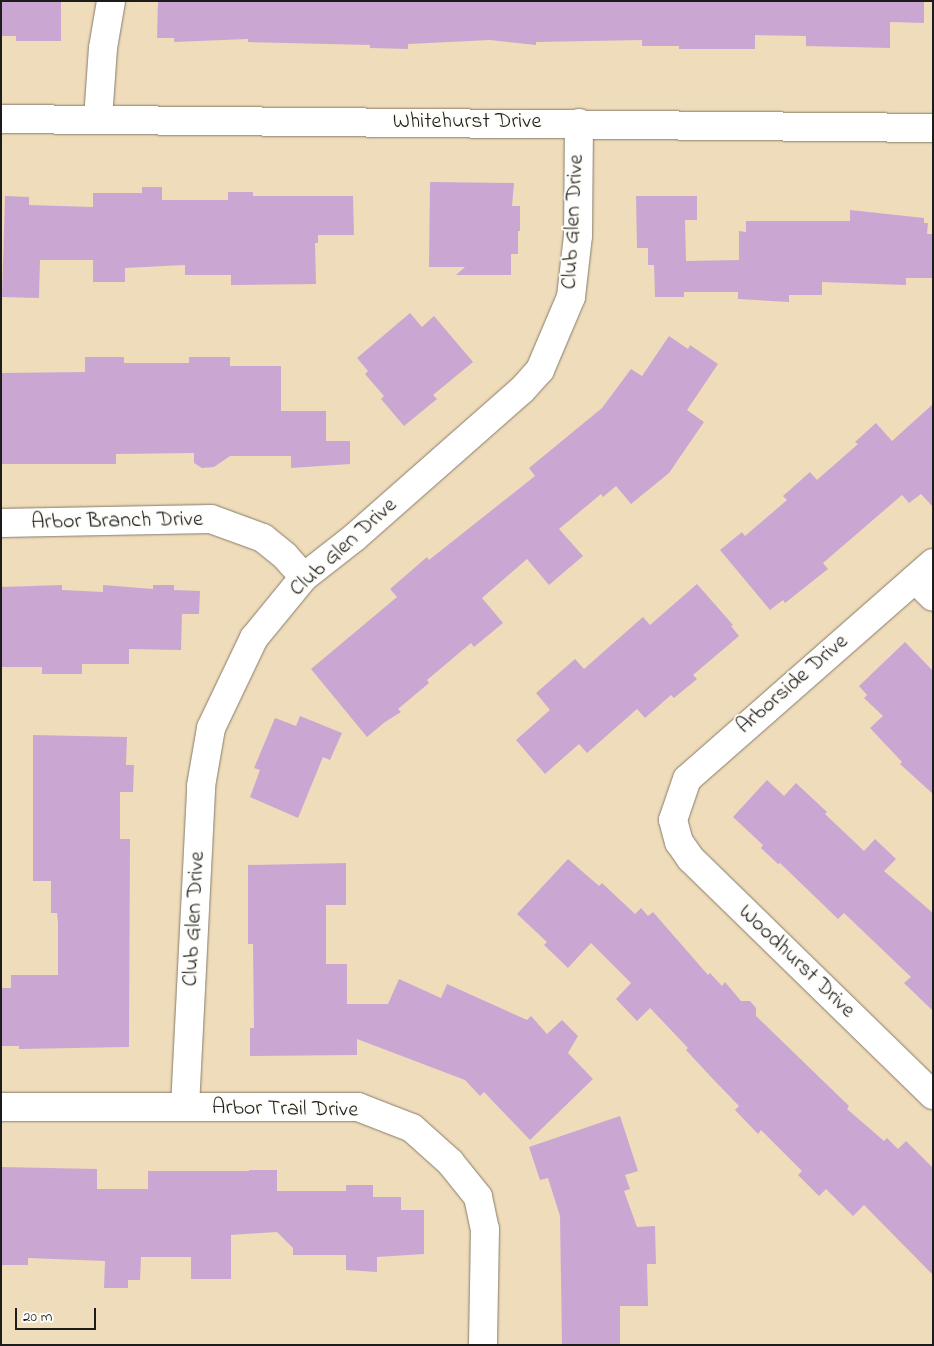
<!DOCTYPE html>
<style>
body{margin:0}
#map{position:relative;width:934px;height:1346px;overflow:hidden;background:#efdcba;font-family:"Indie Flower",sans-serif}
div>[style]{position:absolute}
.building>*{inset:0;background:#caa7d2}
.roads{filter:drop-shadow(0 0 1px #867c6b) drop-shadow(0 0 1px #867c6b)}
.street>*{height:28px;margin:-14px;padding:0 14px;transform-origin:14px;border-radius:14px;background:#fff}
.secondary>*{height:28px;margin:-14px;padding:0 14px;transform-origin:14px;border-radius:14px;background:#fff}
span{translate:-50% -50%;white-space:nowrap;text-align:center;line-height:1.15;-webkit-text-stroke:4px #fdfcf7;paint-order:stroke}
.street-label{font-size:22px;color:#1c1c1c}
.frame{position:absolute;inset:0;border:2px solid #1c1c1c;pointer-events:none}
.scale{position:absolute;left:15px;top:1308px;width:81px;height:22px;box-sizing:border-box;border:2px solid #1c1c1c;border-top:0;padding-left:6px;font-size:15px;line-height:18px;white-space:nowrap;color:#1c1c1c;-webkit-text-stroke:4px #fdfcf7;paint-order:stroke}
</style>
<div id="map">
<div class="building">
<i style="clip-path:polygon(1px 1px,61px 1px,61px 41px,16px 41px,16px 36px,1px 36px)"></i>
<i style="clip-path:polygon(158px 1px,924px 1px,924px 23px,890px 22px,890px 48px,806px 46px,806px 36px,755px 35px,755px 49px,679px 49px,679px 46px,642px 46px,642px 40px,536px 42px,536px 45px,490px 40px,408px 44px,408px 49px,370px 48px,370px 45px,248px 42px,248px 39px,174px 42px,174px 38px,157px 38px)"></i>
<i style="clip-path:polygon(430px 182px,514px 183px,512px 206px,520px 206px,520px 231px,518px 231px,518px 254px,511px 254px,511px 275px,456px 275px,465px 267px,429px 267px)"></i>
<i style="clip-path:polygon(142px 187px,162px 187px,162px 200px,228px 200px,228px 192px,253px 192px,253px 196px,353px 196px,354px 235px,318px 235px,318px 243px,315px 243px,316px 284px,231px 285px,231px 275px,185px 275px,185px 265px,125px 268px,125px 282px,93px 282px,93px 260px,40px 260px,39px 298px,2px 297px,5px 196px,29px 197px,29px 205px,93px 207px,93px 193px,142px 193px)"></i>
<i style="clip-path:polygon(636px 196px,697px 196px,697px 220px,685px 220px,686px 261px,739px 260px,739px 231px,746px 232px,746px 221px,850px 221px,850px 210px,924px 218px,924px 223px,928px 223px,927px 234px,933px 234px,933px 278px,906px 278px,906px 285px,822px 282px,822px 295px,789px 295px,789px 302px,738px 299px,738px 292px,684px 292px,684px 297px,655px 297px,654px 265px,648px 265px,648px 248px,637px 248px)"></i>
<i style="clip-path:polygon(410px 313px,422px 327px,434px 316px,473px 362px,433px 395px,437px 399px,404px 426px,381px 399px,384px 396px,365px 374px,368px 371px,357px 358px)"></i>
<i style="clip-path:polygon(669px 336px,688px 349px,690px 345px,718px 364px,687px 410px,704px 422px,669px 473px,631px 504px,616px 486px,603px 497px,601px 494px,559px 529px,583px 556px,549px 585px,527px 559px,482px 598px,503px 623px,474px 647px,471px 643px,427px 680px,429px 683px,398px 709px,401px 712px,385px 722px,367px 737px,311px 669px,397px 597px,390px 589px,427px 557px,429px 560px,535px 476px,529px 468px,602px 408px,631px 369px,642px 376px)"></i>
<i style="clip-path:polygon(85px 357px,124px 357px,124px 363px,189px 363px,189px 357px,230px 357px,230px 366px,281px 366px,281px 411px,326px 411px,326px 441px,350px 441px,350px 464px,291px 468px,291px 456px,230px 456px,214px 467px,202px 468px,194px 463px,194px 453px,116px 454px,116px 464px,1px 464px,1px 373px,85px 372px)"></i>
<i style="clip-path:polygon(933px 404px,933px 507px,921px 494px,909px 503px,902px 495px,823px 563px,828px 569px,785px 603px,783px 600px,770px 610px,720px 550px,742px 532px,745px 536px,787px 500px,783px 496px,810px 472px,817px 480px,858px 444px,855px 442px,876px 423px,892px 441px)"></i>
<i style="clip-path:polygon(697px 584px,733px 625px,731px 626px,739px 636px,693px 675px,697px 679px,674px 698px,671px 695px,645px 718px,637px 709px,587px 753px,579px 744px,545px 774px,516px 740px,550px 710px,536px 693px,575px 659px,584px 669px,643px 617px,650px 625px)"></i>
<i style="clip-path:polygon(62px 585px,62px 590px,103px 592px,103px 585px,153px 589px,153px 585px,174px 585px,174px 590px,200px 591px,199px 614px,182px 614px,181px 650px,129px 649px,129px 664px,82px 664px,82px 674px,42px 674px,42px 667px,1px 667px,1px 587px)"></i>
<i style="clip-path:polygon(905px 642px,933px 671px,933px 794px,900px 764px,902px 762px,870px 728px,883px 716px,864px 698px,867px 695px,859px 686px)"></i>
<i style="clip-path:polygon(300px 716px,342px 733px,330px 760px,323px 757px,298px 818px,250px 797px,260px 770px,254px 768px,275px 718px,296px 726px)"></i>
<i style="clip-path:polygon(33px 735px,127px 737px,126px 765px,134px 765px,133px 792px,120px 792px,120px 839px,130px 839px,129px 1047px,19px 1049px,19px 1046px,1px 1046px,1px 988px,11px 988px,11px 975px,58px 975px,58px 923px,57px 913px,51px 913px,51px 881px,33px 881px)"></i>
<i style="clip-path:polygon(767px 780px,784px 796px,796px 783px,827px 812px,825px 814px,864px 851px,875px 839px,896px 859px,884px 871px,933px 913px,933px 1011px,904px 983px,911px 977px,844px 913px,838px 919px,780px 863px,778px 864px,761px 848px,763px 845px,733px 817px)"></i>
<i style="clip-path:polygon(568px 859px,599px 886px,602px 883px,635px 914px,641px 908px,648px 916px,653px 912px,708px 975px,710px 973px,722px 986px,725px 982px,741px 1001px,750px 1001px,756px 1008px,756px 1016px,849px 1106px,847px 1109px,884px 1141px,887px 1138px,898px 1149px,906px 1141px,933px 1168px,933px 1275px,864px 1205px,853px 1216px,826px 1189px,819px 1196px,798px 1175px,802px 1171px,761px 1130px,758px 1134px,735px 1110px,739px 1106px,712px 1078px,686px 1050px,688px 1048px,650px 1008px,637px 1021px,616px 999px,631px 983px,591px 943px,568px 968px,544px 945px,547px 942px,517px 914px)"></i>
<i style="clip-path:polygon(346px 863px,346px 905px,326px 905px,326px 964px,347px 964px,347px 1004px,388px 1004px,399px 979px,441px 998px,447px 984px,527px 1020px,531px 1016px,547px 1034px,562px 1020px,578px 1036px,568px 1053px,593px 1079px,530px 1140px,484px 1092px,480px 1096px,465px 1080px,357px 1039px,357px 1055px,250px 1056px,250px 1028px,254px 1028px,253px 944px,248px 944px,248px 865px)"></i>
<i style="clip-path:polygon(620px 1116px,638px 1171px,625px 1175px,630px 1189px,624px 1191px,637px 1227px,655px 1226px,656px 1264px,647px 1264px,648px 1306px,620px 1306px,620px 1345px,562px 1345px,560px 1216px,548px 1178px,540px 1180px,529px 1147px)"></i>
<i style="clip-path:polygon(1px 1167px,97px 1169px,97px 1189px,148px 1189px,148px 1171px,249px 1171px,249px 1170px,277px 1170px,277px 1191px,346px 1191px,346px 1185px,373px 1185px,373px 1197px,401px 1197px,401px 1210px,424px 1210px,424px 1254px,377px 1257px,377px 1272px,346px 1270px,346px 1255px,293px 1255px,293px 1248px,277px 1232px,231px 1235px,231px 1279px,191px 1279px,191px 1257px,141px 1257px,140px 1280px,128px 1280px,128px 1288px,104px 1288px,105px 1261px,28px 1258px,28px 1265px,1px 1265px)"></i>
</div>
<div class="roads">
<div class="street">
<i style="left:98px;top:119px;width:71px;rotate:-86deg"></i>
<i style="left:103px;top:48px;width:48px;rotate:-80.3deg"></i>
<i style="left:1px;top:523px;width:210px;rotate:-1.1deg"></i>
<i style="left:211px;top:519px;width:55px;rotate:20.1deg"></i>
<i style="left:263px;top:538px;width:28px;rotate:39deg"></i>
<i style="left:285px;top:556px;width:28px;rotate:48deg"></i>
<i style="left:933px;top:563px;width:327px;rotate:138.7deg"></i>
<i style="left:687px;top:779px;width:43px;rotate:108.9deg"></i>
<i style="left:673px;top:820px;width:23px;rotate:75deg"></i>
<i style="left:679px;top:842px;width:21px;rotate:55deg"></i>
<i style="left:691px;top:859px;width:338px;rotate:44.3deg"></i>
<i style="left:915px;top:579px;width:25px;rotate:45deg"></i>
<i style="left:1px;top:1107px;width:357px"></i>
<i style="left:358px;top:1107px;width:58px;rotate:21.3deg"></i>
<i style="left:412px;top:1128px;width:51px;rotate:41.8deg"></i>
<i style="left:450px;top:1162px;width:45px;rotate:51.3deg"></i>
<i style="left:478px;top:1197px;width:33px;rotate:78deg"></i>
<i style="left:485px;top:1229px;width:116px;rotate:91deg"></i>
<i style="left:185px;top:1107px;width:321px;rotate:-87.1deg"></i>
<i style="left:201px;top:786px;width:59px;rotate:-80.2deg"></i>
<i style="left:211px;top:728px;width:100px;rotate:-64.5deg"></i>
<i style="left:254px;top:638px;width:79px;rotate:-50.7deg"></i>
<i style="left:304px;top:577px;width:65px;rotate:-38.1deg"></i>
<i style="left:355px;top:537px;width:222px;rotate:-41.4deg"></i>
<i style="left:522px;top:390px;width:27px;rotate:-48deg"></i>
<i style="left:540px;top:370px;width:79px;rotate:-67deg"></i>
<i style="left:571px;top:297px;width:61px;rotate:-83.5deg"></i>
<i style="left:578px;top:236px;width:113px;rotate:-89.5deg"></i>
</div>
<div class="secondary">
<i style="left:1px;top:119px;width:932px;rotate:0.55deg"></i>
</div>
</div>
<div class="street-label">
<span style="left:467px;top:123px">Whitehurst Drive</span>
<span style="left:574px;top:222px;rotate:-87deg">Club Glen Drive</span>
<span style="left:117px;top:522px;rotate:-1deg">Arbor Branch Drive</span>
<span style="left:344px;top:548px;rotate:-42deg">Club Glen Drive</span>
<span style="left:793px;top:685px;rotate:-41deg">Arborside Drive</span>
<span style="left:195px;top:919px;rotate:-87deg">Club Glen Drive</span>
<span style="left:796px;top:962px;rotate:44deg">Woodhurst Drive</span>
<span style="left:285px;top:1110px;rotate:1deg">Arbor Trail Drive</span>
</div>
<div class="frame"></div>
<div class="scale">20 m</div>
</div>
